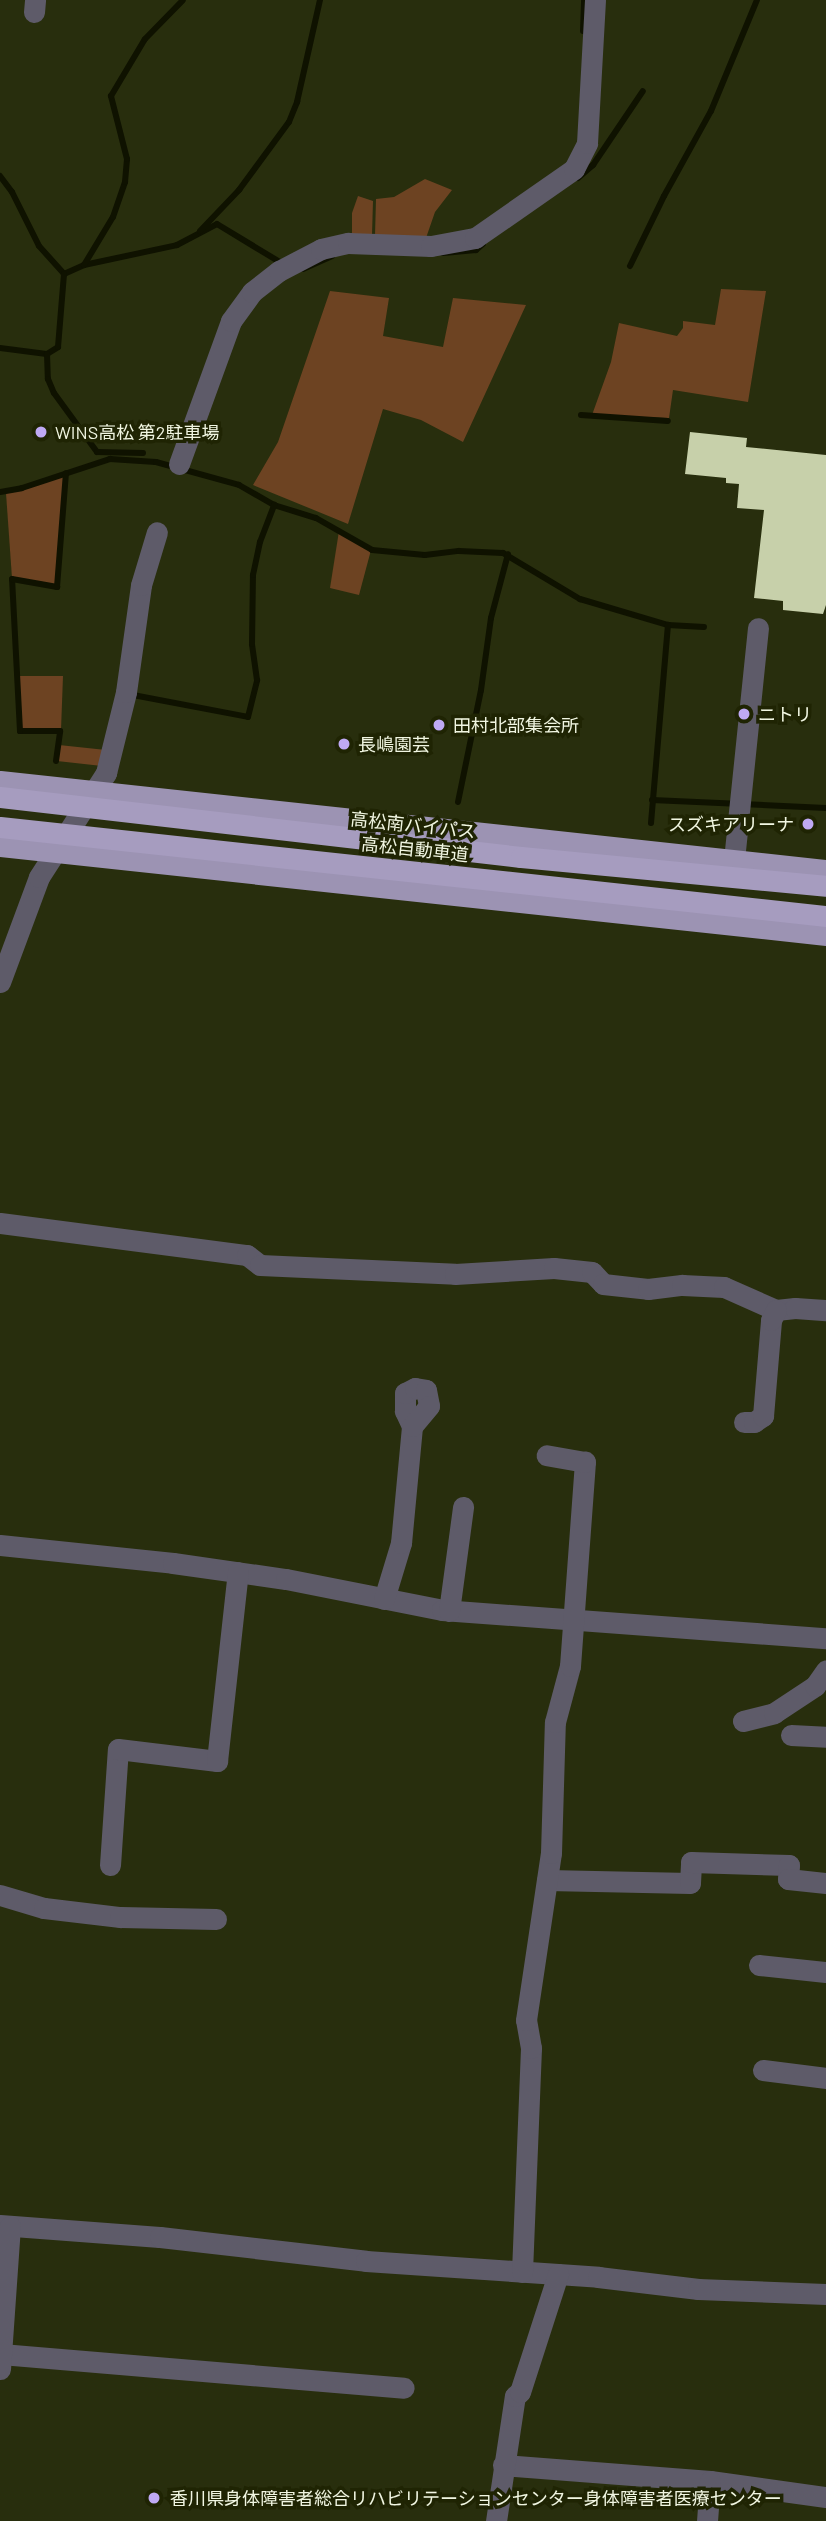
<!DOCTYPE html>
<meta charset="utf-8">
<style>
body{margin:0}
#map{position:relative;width:826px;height:2521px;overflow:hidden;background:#282e0d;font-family:Barlow,"Noto Sans JP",sans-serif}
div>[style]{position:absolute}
.green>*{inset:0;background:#6d4322}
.stream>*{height:6px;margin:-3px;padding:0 3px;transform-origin:3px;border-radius:3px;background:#0f1200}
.building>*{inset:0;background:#c7d0aa}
.minor>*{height:21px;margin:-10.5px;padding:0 10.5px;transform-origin:10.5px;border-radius:10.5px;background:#5e5b69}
.trunk>*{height:21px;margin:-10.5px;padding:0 10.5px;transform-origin:10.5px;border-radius:10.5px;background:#9c93b3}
.motorway-bridge>*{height:21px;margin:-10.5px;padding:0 10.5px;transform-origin:10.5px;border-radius:10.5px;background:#a69cbf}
.dots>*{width:19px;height:19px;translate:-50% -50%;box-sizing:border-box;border:4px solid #1f2403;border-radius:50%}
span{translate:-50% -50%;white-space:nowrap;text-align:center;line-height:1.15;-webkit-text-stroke:7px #1f2403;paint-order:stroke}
.poi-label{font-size:18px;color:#f1f6e2}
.left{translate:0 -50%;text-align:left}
.right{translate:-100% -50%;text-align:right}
.street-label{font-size:18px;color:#f1f6e2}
</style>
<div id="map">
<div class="green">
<i style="clip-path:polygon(425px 179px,452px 190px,435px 212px,426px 238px,375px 235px,376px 199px,394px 197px)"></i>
<i style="clip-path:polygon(358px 196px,373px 201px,372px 235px,352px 236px,352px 213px)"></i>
<i style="clip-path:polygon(721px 289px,766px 291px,748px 402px,673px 390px,669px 418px,592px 415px,611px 362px,619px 323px,677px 336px,683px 328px,683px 321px,715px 325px)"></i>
<i style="clip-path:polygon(330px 291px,389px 298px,383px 336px,443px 347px,453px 298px,526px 305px,463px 442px,421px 420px,383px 409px,348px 524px,253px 485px,278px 442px)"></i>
<i style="clip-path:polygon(65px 476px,57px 585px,12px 578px,6px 493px)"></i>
<i style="clip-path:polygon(339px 531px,371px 550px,359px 595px,330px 588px)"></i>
<i style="clip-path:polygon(18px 676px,63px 676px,61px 730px,20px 730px)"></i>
<i style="clip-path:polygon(59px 745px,106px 750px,102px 766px,57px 761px)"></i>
</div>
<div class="stream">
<i style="left:583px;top:31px;width:31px;rotate:-88deg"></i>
<i style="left:0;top:176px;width:20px;rotate:53deg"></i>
<i style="left:12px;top:192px;width:60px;rotate:63.4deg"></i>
<i style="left:39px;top:246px;width:38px;rotate:48deg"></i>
<i style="left:64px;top:274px;width:22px;rotate:-24deg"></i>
<i style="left:84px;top:265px;width:95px;rotate:-12.1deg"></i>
<i style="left:177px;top:245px;width:45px;rotate:-27.7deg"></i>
<i style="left:217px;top:224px;width:77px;rotate:31.2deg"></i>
<i style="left:578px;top:178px;width:20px;rotate:-41deg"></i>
<i style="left:593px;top:165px;width:89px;rotate:-56deg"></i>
<i style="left:200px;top:231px;width:57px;rotate:-46.4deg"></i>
<i style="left:239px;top:190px;width:84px;rotate:-53.7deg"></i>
<i style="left:289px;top:122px;width:22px;rotate:-68deg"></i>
<i style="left:297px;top:102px;width:105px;rotate:-77.3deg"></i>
<i style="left:443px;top:253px;width:33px;rotate:-5deg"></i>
<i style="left:476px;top:250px;width:9px;rotate:-41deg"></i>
<i style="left:84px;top:265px;width:56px;rotate:-58.9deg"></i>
<i style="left:113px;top:217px;width:37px;rotate:-71deg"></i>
<i style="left:125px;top:182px;width:23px;rotate:-85deg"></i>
<i style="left:127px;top:159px;width:65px;rotate:-104.3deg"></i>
<i style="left:111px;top:96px;width:66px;rotate:-59.2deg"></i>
<i style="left:145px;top:39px;width:54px;rotate:-45.7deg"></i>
<i style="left:630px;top:266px;width:78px;rotate:-64.1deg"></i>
<i style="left:664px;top:196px;width:97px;rotate:-61.1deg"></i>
<i style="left:711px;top:111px;width:120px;rotate:-67.5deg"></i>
<i style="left:303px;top:269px;width:32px;rotate:-24deg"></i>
<i style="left:0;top:348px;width:47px;rotate:7.3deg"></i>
<i style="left:47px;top:354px;width:13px;rotate:-32deg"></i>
<i style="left:58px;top:347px;width:73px;rotate:-85.3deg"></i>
<i style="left:47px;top:354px;width:25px;rotate:88deg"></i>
<i style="left:48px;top:379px;width:15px;rotate:67deg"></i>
<i style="left:54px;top:393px;width:73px;rotate:53.9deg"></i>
<i style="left:97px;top:452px;width:46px;rotate:1.2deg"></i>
<i style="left:581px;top:415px;width:87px;rotate:3.9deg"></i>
<i style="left:0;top:492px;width:22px;rotate:-10deg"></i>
<i style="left:22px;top:488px;width:93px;rotate:-18.2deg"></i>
<i style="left:110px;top:459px;width:46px;rotate:3.7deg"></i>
<i style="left:156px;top:462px;width:86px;rotate:15.5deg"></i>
<i style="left:239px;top:485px;width:40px;rotate:29.7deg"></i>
<i style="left:274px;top:505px;width:44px;rotate:17.2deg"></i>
<i style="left:316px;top:518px;width:64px;rotate:29.7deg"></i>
<i style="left:372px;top:550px;width:53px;rotate:5.4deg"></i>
<i style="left:425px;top:555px;width:34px;rotate:-7deg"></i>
<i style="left:459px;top:551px;width:44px;rotate:2.6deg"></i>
<i style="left:503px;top:553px;width:90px;rotate:30.9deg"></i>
<i style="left:580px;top:599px;width:92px;rotate:16.5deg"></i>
<i style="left:668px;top:625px;width:36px;rotate:3deg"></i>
<i style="left:133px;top:695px;width:117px;rotate:10.8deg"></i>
<i style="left:248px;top:717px;width:38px;rotate:-76deg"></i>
<i style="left:257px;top:680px;width:36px;rotate:-98deg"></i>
<i style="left:252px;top:644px;width:69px;rotate:-89.2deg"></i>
<i style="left:253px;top:575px;width:34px;rotate:-78deg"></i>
<i style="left:260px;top:542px;width:40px;rotate:-69deg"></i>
<i style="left:56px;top:761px;width:30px;rotate:-82deg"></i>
<i style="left:60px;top:731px;width:40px;rotate:180deg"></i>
<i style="left:20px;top:731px;width:152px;rotate:-93deg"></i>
<i style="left:12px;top:579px;width:46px;rotate:10.1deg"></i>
<i style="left:57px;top:587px;width:114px;rotate:-85.5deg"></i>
<i style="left:652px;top:800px;width:174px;rotate:2.6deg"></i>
<i style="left:458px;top:802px;width:114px;rotate:-78.4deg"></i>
<i style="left:481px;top:690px;width:73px;rotate:-82.1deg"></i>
<i style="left:491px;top:618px;width:66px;rotate:-75.1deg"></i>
<i style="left:651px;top:823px;width:199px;rotate:-85.1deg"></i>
</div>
<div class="building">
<i style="clip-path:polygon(690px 432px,747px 438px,746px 447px,826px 455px,826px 605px,823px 614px,783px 610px,783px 601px,754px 598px,764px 510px,737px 508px,739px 484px,726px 483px,726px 478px,685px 474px)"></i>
</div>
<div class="minor">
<i style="left:34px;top:12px;width:12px;rotate:-85deg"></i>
<i style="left:179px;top:464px;width:152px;rotate:-70deg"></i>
<i style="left:231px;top:321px;width:36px;rotate:-54deg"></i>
<i style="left:252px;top:292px;width:34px;rotate:-38deg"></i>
<i style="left:279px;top:271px;width:47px;rotate:-27.6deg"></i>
<i style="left:321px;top:249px;width:28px;rotate:-13deg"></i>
<i style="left:348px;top:243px;width:83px;rotate:2.1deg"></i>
<i style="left:431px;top:246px;width:45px;rotate:-10.3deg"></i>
<i style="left:475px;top:238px;width:121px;rotate:-34.9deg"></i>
<i style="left:574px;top:169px;width:29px;rotate:-63deg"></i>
<i style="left:587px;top:143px;width:143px;rotate:-86.8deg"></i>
<i style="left:734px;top:860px;width:233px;rotate:-84.1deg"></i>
<i style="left:0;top:982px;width:112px;rotate:-69.6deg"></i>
<i style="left:39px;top:877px;width:124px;rotate:-57.2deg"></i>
<i style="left:106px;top:773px;width:83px;rotate:-76.1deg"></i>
<i style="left:126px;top:692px;width:108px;rotate:-82deg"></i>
<i style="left:141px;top:585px;width:55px;rotate:-73.2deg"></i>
<i style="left:0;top:1223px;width:249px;rotate:7.4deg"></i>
<i style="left:247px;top:1255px;width:16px;rotate:38deg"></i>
<i style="left:260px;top:1265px;width:195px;rotate:2.6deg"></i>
<i style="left:455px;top:1274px;width:99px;rotate:-3.5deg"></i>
<i style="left:554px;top:1268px;width:38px;rotate:6deg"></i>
<i style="left:592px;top:1272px;width:16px;rotate:47deg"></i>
<i style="left:603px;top:1284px;width:45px;rotate:6.3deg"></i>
<i style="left:648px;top:1289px;width:34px;rotate:-7deg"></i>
<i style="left:682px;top:1285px;width:42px;rotate:2.7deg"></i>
<i style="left:724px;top:1287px;width:57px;rotate:23.9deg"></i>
<i style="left:776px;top:1310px;width:19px;rotate:-6deg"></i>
<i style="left:795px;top:1308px;width:31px;rotate:4deg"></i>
<i style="left:744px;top:1422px;width:10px"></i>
<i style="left:754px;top:1422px;width:11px;rotate:-34deg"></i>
<i style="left:763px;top:1416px;width:96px;rotate:-85.2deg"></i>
<i style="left:771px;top:1320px;width:11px;rotate:-63deg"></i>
<i style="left:0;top:1545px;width:174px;rotate:5.9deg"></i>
<i style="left:173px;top:1563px;width:114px;rotate:8.1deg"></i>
<i style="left:286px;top:1579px;width:159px;rotate:11.2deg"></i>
<i style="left:442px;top:1610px;width:385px;rotate:4.2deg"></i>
<i style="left:384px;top:1599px;width:59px;rotate:-73.1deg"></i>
<i style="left:401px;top:1543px;width:118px;rotate:-84.6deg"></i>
<i style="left:412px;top:1426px;width:17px;rotate:-115deg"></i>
<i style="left:405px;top:1411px;width:18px;rotate:-90deg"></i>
<i style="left:405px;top:1393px;width:11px;rotate:-27deg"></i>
<i style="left:415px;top:1388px;width:11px;rotate:10deg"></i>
<i style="left:426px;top:1390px;width:16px;rotate:79deg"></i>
<i style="left:429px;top:1406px;width:26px;rotate:130deg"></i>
<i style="left:449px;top:1611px;width:105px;rotate:-82.3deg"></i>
<i style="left:743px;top:1721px;width:32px;rotate:-14deg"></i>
<i style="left:774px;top:1713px;width:49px;rotate:-33.4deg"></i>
<i style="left:815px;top:1686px;width:19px;rotate:-55deg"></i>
<i style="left:791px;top:1735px;width:35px;rotate:3deg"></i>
<i style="left:110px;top:1865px;width:116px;rotate:-86.1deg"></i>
<i style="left:118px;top:1749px;width:100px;rotate:6.9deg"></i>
<i style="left:217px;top:1761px;width:190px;rotate:-83.7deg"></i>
<i style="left:547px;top:1880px;width:143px;rotate:1.2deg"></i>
<i style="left:690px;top:1883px;width:21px;rotate:-87deg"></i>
<i style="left:691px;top:1862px;width:98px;rotate:1.8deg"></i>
<i style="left:789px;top:1865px;width:14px;rotate:94deg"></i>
<i style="left:788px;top:1879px;width:38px;rotate:6deg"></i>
<i style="left:0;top:1895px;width:46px;rotate:16.5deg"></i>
<i style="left:44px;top:1908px;width:77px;rotate:6.8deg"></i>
<i style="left:120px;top:1917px;width:96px;rotate:1.2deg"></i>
<i style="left:759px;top:1965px;width:67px;rotate:6deg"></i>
<i style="left:763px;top:2070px;width:64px;rotate:7.2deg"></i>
<i style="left:0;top:2225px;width:160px;rotate:4.3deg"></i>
<i style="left:160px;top:2237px;width:207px;rotate:6.6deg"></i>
<i style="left:366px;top:2261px;width:233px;rotate:3.9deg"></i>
<i style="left:598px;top:2277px;width:101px;rotate:6.8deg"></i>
<i style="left:698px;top:2289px;width:128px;rotate:2.2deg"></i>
<i style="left:522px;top:2272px;width:224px;rotate:-87.7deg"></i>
<i style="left:531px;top:2048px;width:28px;rotate:-100deg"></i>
<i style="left:526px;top:2020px;width:169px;rotate:-81.5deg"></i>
<i style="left:551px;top:1853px;width:131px;rotate:-88.3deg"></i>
<i style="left:555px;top:1722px;width:58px;rotate:-75deg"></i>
<i style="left:570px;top:1666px;width:205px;rotate:-85.8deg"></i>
<i style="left:585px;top:1462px;width:39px;rotate:-170deg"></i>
<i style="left:1px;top:2354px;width:404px;rotate:4.8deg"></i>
<i style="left:0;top:2369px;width:143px;rotate:-86deg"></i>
<i style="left:503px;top:2465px;width:208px;rotate:4.4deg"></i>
<i style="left:710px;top:2481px;width:117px;rotate:7.9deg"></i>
<i style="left:496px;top:2521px;width:126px;rotate:-81.4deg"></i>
<i style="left:515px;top:2396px;width:6px;rotate:-39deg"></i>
<i style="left:520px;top:2392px;width:124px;rotate:-72.1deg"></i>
<i style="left:707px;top:2521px;width:40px;rotate:-85.7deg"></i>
</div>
<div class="trunk">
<i style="left:0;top:781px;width:831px;rotate:6.15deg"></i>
<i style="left:0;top:846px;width:831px;rotate:6.15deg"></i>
</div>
<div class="motorway-bridge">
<i style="left:0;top:797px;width:524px;rotate:6.57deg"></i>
<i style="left:521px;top:857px;width:306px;rotate:5.4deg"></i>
<i style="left:0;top:827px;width:831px;rotate:6.15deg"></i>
</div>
<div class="dots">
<i style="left:41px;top:432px;background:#bfa9f4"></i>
<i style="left:744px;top:714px;background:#bfa9f4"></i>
<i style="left:439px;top:725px;background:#bfa9f4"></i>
<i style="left:344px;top:744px;background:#bfa9f4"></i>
<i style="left:808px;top:824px;background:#bfa9f4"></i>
<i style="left:154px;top:2498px;background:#bfa9f4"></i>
</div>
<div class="poi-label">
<span class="left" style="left:55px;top:432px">WINS高松 第2駐車場</span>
<span class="left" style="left:758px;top:714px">ニトリ</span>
<span class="left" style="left:453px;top:725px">田村北部集会所</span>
<span class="left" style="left:358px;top:744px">長嶋園芸</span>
<span class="right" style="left:794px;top:824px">スズキアリーナ</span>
<span class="left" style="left:170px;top:2498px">香川県身体障害者総合リハビリテーションセンター身体障害者医療センター</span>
</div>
<div class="street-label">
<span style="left:413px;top:825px;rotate:6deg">高松南バイパス</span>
<span style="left:415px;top:849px;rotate:6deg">高松自動車道</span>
</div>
</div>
